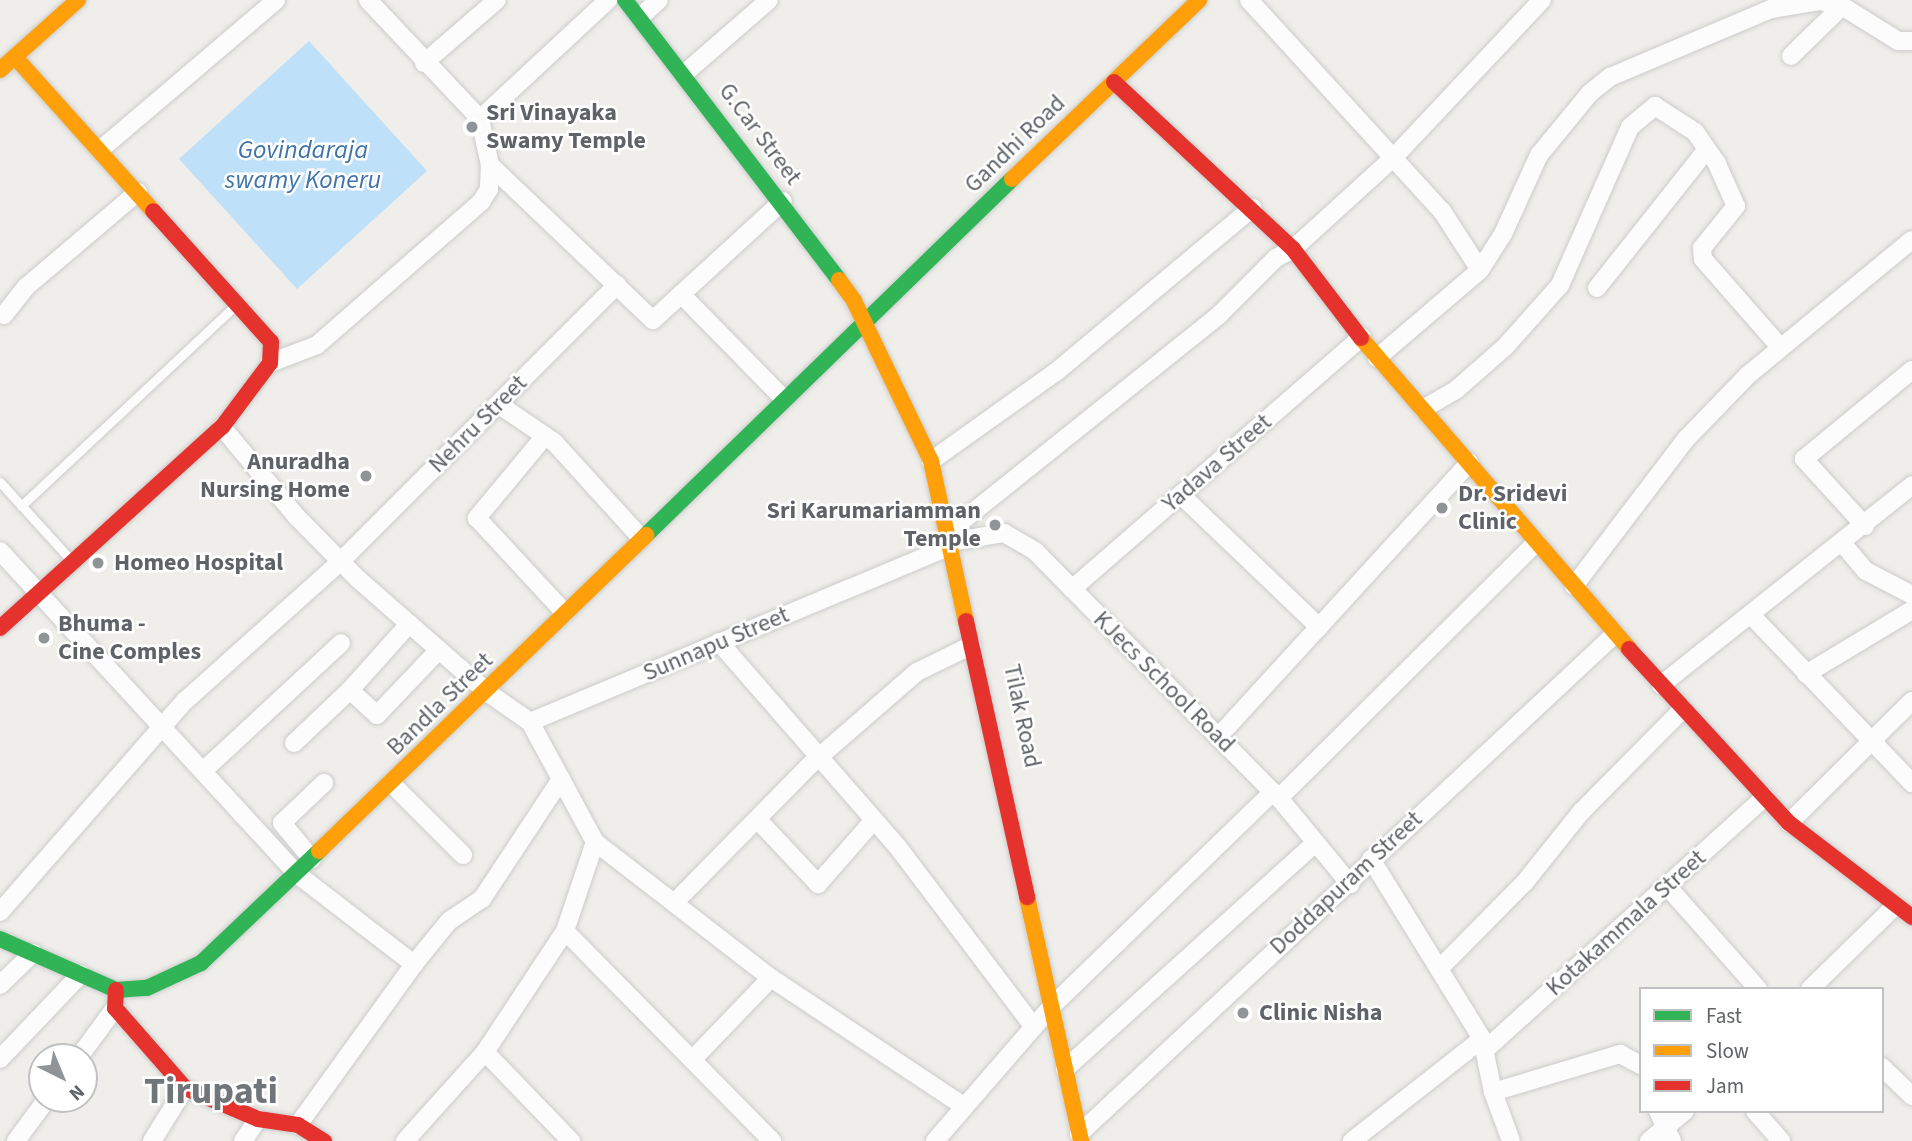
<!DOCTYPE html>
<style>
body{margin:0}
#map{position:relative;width:1912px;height:1141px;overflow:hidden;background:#efeeea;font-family:"Source Sans 3",sans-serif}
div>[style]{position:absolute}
.water>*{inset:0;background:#bfe0f9}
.roads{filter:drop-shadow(0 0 2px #cbcccc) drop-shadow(0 0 2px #cbcccc)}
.lane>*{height:9px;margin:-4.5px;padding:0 4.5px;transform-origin:4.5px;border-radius:4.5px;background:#fdfcfc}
.street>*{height:18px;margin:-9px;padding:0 9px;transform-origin:9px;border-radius:9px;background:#fdfcfc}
.fast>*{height:16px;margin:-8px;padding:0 8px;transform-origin:8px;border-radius:8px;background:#30b455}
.slow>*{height:16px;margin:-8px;padding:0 8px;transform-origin:8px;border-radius:8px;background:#ff9f0a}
.jam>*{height:16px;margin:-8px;padding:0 8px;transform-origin:8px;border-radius:8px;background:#e5322d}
.dots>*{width:19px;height:19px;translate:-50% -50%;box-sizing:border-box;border:4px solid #fff;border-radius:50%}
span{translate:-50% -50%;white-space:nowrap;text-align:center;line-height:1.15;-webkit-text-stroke:5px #fff;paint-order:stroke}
.poi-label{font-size:24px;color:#5f6368;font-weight:700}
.left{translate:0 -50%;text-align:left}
.right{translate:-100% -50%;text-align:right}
.street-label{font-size:24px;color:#5f6368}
.water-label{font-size:26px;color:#4174aa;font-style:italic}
.town-label{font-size:38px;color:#70757a;font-weight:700}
.legend{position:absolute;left:1639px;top:987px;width:245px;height:126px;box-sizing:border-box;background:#fff;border:2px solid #bfc1c3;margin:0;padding:9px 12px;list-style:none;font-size:21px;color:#5f6368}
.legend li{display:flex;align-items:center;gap:14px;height:35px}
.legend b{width:35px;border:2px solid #bfc1c3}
.north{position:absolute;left:28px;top:1043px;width:70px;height:70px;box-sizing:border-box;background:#fff;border:2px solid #bfc1c3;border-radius:50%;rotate:137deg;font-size:19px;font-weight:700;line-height:28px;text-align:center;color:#5f6368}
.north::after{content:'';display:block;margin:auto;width:24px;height:32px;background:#919496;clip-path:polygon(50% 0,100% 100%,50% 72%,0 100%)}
</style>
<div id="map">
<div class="water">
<i style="clip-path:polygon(309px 41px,427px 171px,297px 289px,179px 159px)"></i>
</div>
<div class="roads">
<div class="lane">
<i style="left:0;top:482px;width:107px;rotate:47.7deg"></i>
<i style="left:21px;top:506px;width:293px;rotate:-43.1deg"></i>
</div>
<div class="street">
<i style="left:368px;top:0;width:163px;rotate:46.7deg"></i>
<i style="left:1249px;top:0;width:286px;rotate:47.6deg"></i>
<i style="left:1442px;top:211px;width:70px;rotate:57.2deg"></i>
<i style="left:640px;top:17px;width:25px;rotate:-42deg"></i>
<i style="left:1791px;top:56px;width:71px;rotate:-44.4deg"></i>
<i style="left:424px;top:63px;width:96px;rotate:-40.8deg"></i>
<i style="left:685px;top:73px;width:111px;rotate:-41deg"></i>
<i style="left:100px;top:150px;width:231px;rotate:-40.4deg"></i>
<i style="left:490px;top:165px;width:225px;rotate:43.6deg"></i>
<i style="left:653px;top:320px;width:176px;rotate:-42.5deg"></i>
<i style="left:1597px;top:288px;width:177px;rotate:-51.6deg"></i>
<i style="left:681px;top:294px;width:147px;rotate:45.6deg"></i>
<i style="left:4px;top:315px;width:36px;rotate:-52deg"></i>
<i style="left:26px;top:287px;width:147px;rotate:-40.3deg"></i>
<i style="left:1377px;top:358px;width:135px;rotate:-40.5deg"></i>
<i style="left:1480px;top:270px;width:43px;rotate:-57.4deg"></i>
<i style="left:1503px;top:234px;width:87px;rotate:-65.5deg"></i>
<i style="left:1539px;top:155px;width:80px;rotate:-50.6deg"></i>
<i style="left:1590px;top:93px;width:26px;rotate:-39deg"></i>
<i style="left:1610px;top:77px;width:175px;rotate:-22.9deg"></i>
<i style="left:1771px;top:9px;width:50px;rotate:-9.3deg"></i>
<i style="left:1820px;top:1px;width:23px;rotate:13deg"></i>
<i style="left:1842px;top:6px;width:66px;rotate:32deg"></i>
<i style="left:1898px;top:41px;width:14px"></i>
<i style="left:270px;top:363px;width:50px;rotate:-21deg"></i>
<i style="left:317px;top:345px;width:218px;rotate:-41.1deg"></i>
<i style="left:481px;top:202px;width:15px;rotate:-58deg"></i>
<i style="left:489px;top:189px;width:24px;rotate:-88deg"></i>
<i style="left:490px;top:165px;width:47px;rotate:-102.3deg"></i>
<i style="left:480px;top:119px;width:175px;rotate:-42.9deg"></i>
<i style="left:498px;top:404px;width:68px;rotate:34.2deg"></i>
<i style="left:554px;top:442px;width:130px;rotate:47.8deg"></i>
<i style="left:1423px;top:409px;width:39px;rotate:-30deg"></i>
<i style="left:1457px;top:389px;width:64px;rotate:-41.2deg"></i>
<i style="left:1505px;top:347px;width:83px;rotate:-48.4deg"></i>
<i style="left:1560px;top:285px;width:173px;rotate:-66.1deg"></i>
<i style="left:1630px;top:127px;width:33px;rotate:-40deg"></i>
<i style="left:1655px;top:106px;width:48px;rotate:33deg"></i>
<i style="left:1695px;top:132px;width:39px;rotate:55deg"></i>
<i style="left:1717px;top:164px;width:46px;rotate:65.7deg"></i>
<i style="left:1736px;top:206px;width:54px;rotate:129deg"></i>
<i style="left:1702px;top:248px;width:11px;rotate:85deg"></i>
<i style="left:1703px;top:259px;width:117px;rotate:48.8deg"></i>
<i style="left:222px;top:427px;width:117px;rotate:50.2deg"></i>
<i style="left:297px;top:517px;width:87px;rotate:45.5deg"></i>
<i style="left:358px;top:579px;width:171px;rotate:41.2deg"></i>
<i style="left:487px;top:692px;width:52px;rotate:34.9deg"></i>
<i style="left:530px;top:722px;width:456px;rotate:-22.7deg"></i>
<i style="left:545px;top:436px;width:107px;rotate:129.7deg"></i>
<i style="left:477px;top:518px;width:129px;rotate:47.2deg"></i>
<i style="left:931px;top:461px;width:153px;rotate:-35.5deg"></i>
<i style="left:1056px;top:372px;width:256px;rotate:-39.9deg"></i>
<i style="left:1181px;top:495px;width:191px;rotate:43.7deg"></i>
<i style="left:1865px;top:526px;width:91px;rotate:-132.3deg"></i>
<i style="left:1804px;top:459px;width:140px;rotate:-39.5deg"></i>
<i style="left:947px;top:533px;width:350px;rotate:-38.7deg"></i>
<i style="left:1220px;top:314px;width:79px;rotate:-45deg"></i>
<i style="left:1276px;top:258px;width:19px;rotate:-28deg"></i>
<i style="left:1293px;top:249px;width:135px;rotate:-42.3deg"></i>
<i style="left:1393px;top:158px;width:217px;rotate:-46.7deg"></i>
<i style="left:950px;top:542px;width:55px;rotate:-9.5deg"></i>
<i style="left:1004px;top:533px;width:36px;rotate:30deg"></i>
<i style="left:1035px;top:551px;width:347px;rotate:45.4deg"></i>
<i style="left:1279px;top:798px;width:112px;rotate:50.5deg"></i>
<i style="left:1843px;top:544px;width:35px;rotate:50deg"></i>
<i style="left:1866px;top:571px;width:52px;rotate:27.6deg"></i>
<i style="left:0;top:551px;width:439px;rotate:47.4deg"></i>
<i style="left:297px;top:874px;width:148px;rotate:37.6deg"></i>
<i style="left:414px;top:964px;width:55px;rotate:-50.9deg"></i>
<i style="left:449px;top:921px;width:40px;rotate:-34deg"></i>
<i style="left:482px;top:899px;width:144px;rotate:-56.6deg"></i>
<i style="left:1574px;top:586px;width:185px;rotate:-52.7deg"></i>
<i style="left:1686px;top:439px;width:89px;rotate:-45.9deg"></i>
<i style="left:1748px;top:375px;width:212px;rotate:-39.5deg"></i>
<i style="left:1072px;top:589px;width:384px;rotate:-41deg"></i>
<i style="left:1751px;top:615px;width:233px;rotate:46.2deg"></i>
<i style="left:719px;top:642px;width:271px;rotate:48.9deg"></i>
<i style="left:897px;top:846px;width:226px;rotate:52.9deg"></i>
<i style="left:1806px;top:674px;width:124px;rotate:-31.1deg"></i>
<i style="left:1661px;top:685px;width:321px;rotate:-38.5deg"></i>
<i style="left:350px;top:690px;width:89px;rotate:-48.2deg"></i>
<i style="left:1218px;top:737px;width:372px;rotate:-47.5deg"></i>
<i style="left:294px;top:743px;width:77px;rotate:-43.4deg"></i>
<i style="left:350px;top:690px;width:37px;rotate:43deg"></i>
<i style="left:377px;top:715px;width:90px;rotate:-46.4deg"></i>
<i style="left:203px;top:771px;width:188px;rotate:-42.8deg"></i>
<i style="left:391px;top:783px;width:102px;rotate:45deg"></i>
<i style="left:1279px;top:798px;width:363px;rotate:-44.8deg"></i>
<i style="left:758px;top:820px;width:88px;rotate:46.8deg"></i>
<i style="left:818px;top:884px;width:85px;rotate:-48.8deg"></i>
<i style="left:1789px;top:823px;width:173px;rotate:-44.8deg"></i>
<i style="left:595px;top:842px;width:222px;rotate:37.7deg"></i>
<i style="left:771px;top:978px;width:232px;rotate:33.6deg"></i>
<i style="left:312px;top:859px;width:47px;rotate:-129.8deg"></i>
<i style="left:282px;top:823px;width:58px;rotate:-43.6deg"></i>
<i style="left:1371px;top:859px;width:211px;rotate:58.3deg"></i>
<i style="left:1482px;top:1039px;width:54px;rotate:78.3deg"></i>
<i style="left:1493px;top:1092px;width:52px;rotate:69.8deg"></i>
<i style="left:1667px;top:886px;width:137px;rotate:48.5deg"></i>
<i style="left:674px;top:903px;width:195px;rotate:-45.4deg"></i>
<i style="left:811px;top:764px;width:140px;rotate:-41deg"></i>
<i style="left:917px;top:672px;width:61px;rotate:-26.1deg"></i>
<i style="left:0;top:912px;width:281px;rotate:-48.8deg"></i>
<i style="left:185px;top:701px;width:208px;rotate:-41.9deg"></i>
<i style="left:340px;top:562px;width:392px;rotate:-45deg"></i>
<i style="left:565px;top:931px;width:295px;rotate:45.4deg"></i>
<i style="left:1439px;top:969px;width:122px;rotate:-45.3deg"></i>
<i style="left:1525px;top:882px;width:90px;rotate:-51.3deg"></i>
<i style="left:1581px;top:812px;width:145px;rotate:-45.3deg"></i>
<i style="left:0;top:985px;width:46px;rotate:-44.1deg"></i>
<i style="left:1810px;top:989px;width:119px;rotate:-44.3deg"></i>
<i style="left:1486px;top:1049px;width:376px;rotate:-42.1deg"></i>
<i style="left:485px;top:1052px;width:124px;rotate:46deg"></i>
<i style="left:79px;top:1057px;width:61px;rotate:-53.7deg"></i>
<i style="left:0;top:1059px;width:117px;rotate:-46.4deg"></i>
<i style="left:693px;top:1059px;width:112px;rotate:-46.1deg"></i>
<i style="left:1882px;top:1067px;width:42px;rotate:44deg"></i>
<i style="left:1065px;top:1069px;width:336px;rotate:-42.1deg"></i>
<i style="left:1493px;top:1092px;width:133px;rotate:-16.7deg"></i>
<i style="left:1620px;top:1054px;width:24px;rotate:28deg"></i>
<i style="left:1658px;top:1111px;width:33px;rotate:65deg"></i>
<i style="left:1755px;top:1111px;width:40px;rotate:49deg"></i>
<i style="left:298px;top:1125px;width:198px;rotate:-54.2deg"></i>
<i style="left:1079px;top:1134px;width:733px;rotate:-43.01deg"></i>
<i style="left:16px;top:1141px;width:52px;rotate:-53.6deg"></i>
<i style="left:152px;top:1141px;width:62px;rotate:-58.1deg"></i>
<i style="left:243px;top:1141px;width:27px;rotate:-56deg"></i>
<i style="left:405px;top:1141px;width:120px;rotate:-48deg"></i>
<i style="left:485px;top:1052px;width:145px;rotate:-56.5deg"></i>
<i style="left:565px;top:931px;width:94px;rotate:-71.4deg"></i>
<i style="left:595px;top:842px;width:136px;rotate:-118.4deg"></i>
<i style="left:935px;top:1141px;width:179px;rotate:-49.1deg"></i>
<i style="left:1052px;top:1006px;width:308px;rotate:-44.1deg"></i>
<i style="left:1352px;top:1141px;width:165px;rotate:-38.1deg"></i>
<i style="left:1649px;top:1141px;width:47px;rotate:-39.8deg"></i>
</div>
<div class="fast">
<i style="left:625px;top:0;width:352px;rotate:52.6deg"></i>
<i style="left:646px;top:535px;width:511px;rotate:-44.21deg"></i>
<i style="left:0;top:939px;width:127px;rotate:23.7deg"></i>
<i style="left:116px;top:990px;width:31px;rotate:-4deg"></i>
<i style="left:147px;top:988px;width:60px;rotate:-24.8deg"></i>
<i style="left:201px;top:963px;width:163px;rotate:-43.5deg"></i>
</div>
<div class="slow">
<i style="left:15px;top:57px;width:207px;rotate:48.1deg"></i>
<i style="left:0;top:70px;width:105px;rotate:-41.9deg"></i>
<i style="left:1012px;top:179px;width:259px;rotate:-43.7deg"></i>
<i style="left:839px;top:280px;width:26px;rotate:54deg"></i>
<i style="left:854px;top:301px;width:178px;rotate:64.3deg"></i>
<i style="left:931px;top:461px;width:164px;rotate:77.7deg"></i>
<i style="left:1361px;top:338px;width:411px;rotate:49.2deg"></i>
<i style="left:319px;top:851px;width:455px;rotate:-44deg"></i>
<i style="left:1027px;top:897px;width:250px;rotate:77.5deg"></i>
</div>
<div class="jam">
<i style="left:1114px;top:82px;width:245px;rotate:43deg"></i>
<i style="left:1293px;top:249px;width:112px;rotate:52.6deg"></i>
<i style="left:966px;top:621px;width:283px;rotate:77.5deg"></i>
<i style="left:0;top:628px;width:299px;rotate:-42.2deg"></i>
<i style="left:222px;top:427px;width:80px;rotate:-53.1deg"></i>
<i style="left:270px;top:363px;width:21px;rotate:-87deg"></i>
<i style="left:271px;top:342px;width:176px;rotate:-132deg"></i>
<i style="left:1629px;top:649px;width:236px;rotate:47.4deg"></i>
<i style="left:1789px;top:823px;width:155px;rotate:37.4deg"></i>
<i style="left:116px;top:990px;width:18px;rotate:93deg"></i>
<i style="left:115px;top:1008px;width:106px;rotate:48.8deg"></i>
<i style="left:185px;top:1088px;width:79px;rotate:23deg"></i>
<i style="left:258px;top:1119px;width:40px;rotate:8.5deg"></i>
<i style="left:298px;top:1125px;width:31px;rotate:32deg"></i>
</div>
</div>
<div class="dots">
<i style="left:472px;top:127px;background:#919496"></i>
<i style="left:366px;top:476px;background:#919496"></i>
<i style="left:1442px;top:508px;background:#919496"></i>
<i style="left:995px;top:525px;background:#919496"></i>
<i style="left:98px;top:563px;background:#919496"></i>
<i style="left:44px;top:638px;background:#919496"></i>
<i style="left:1243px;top:1013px;background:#919496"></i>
</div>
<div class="poi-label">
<span class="left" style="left:486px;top:127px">Sri Vinayaka<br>Swamy Temple</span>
<span class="right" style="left:350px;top:476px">Anuradha<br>Nursing Home</span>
<span class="left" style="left:1458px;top:508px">Dr. Sridevi<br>Clinic</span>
<span class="right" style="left:981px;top:525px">Sri Karumariamman<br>Temple</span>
<span class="left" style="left:114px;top:563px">Homeo Hospital</span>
<span class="left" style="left:58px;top:638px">Bhuma -<br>Cine Comples</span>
<span class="left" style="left:1259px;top:1013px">Clinic Nisha</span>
</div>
<div class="street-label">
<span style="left:760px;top:134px;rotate:53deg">G.Car Street</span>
<span style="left:1015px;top:144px;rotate:-44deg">Gandhi Road</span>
<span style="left:478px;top:424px;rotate:-45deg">Nehru Street</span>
<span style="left:1217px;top:463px;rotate:-41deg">Yadava Street</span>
<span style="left:716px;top:644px;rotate:-23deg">Sunnapu Street</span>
<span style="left:1164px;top:682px;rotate:45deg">KJecs School Road</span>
<span style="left:440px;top:704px;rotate:-44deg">Bandla Street</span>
<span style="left:1022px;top:716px;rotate:78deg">Tilak Road</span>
<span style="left:1346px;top:883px;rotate:-43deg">Doddapuram Street</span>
<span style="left:1626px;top:923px;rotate:-42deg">Kotakammala Street</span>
</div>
<div class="water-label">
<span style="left:303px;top:165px">Govindaraja<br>swamy Koneru</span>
</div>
<div class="town-label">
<span style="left:211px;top:1092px">Tirupati</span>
</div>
<ul class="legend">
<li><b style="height:9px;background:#30b455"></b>Fast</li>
<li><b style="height:9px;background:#ff9f0a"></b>Slow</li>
<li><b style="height:9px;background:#e5322d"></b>Jam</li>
</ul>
<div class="north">N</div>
</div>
